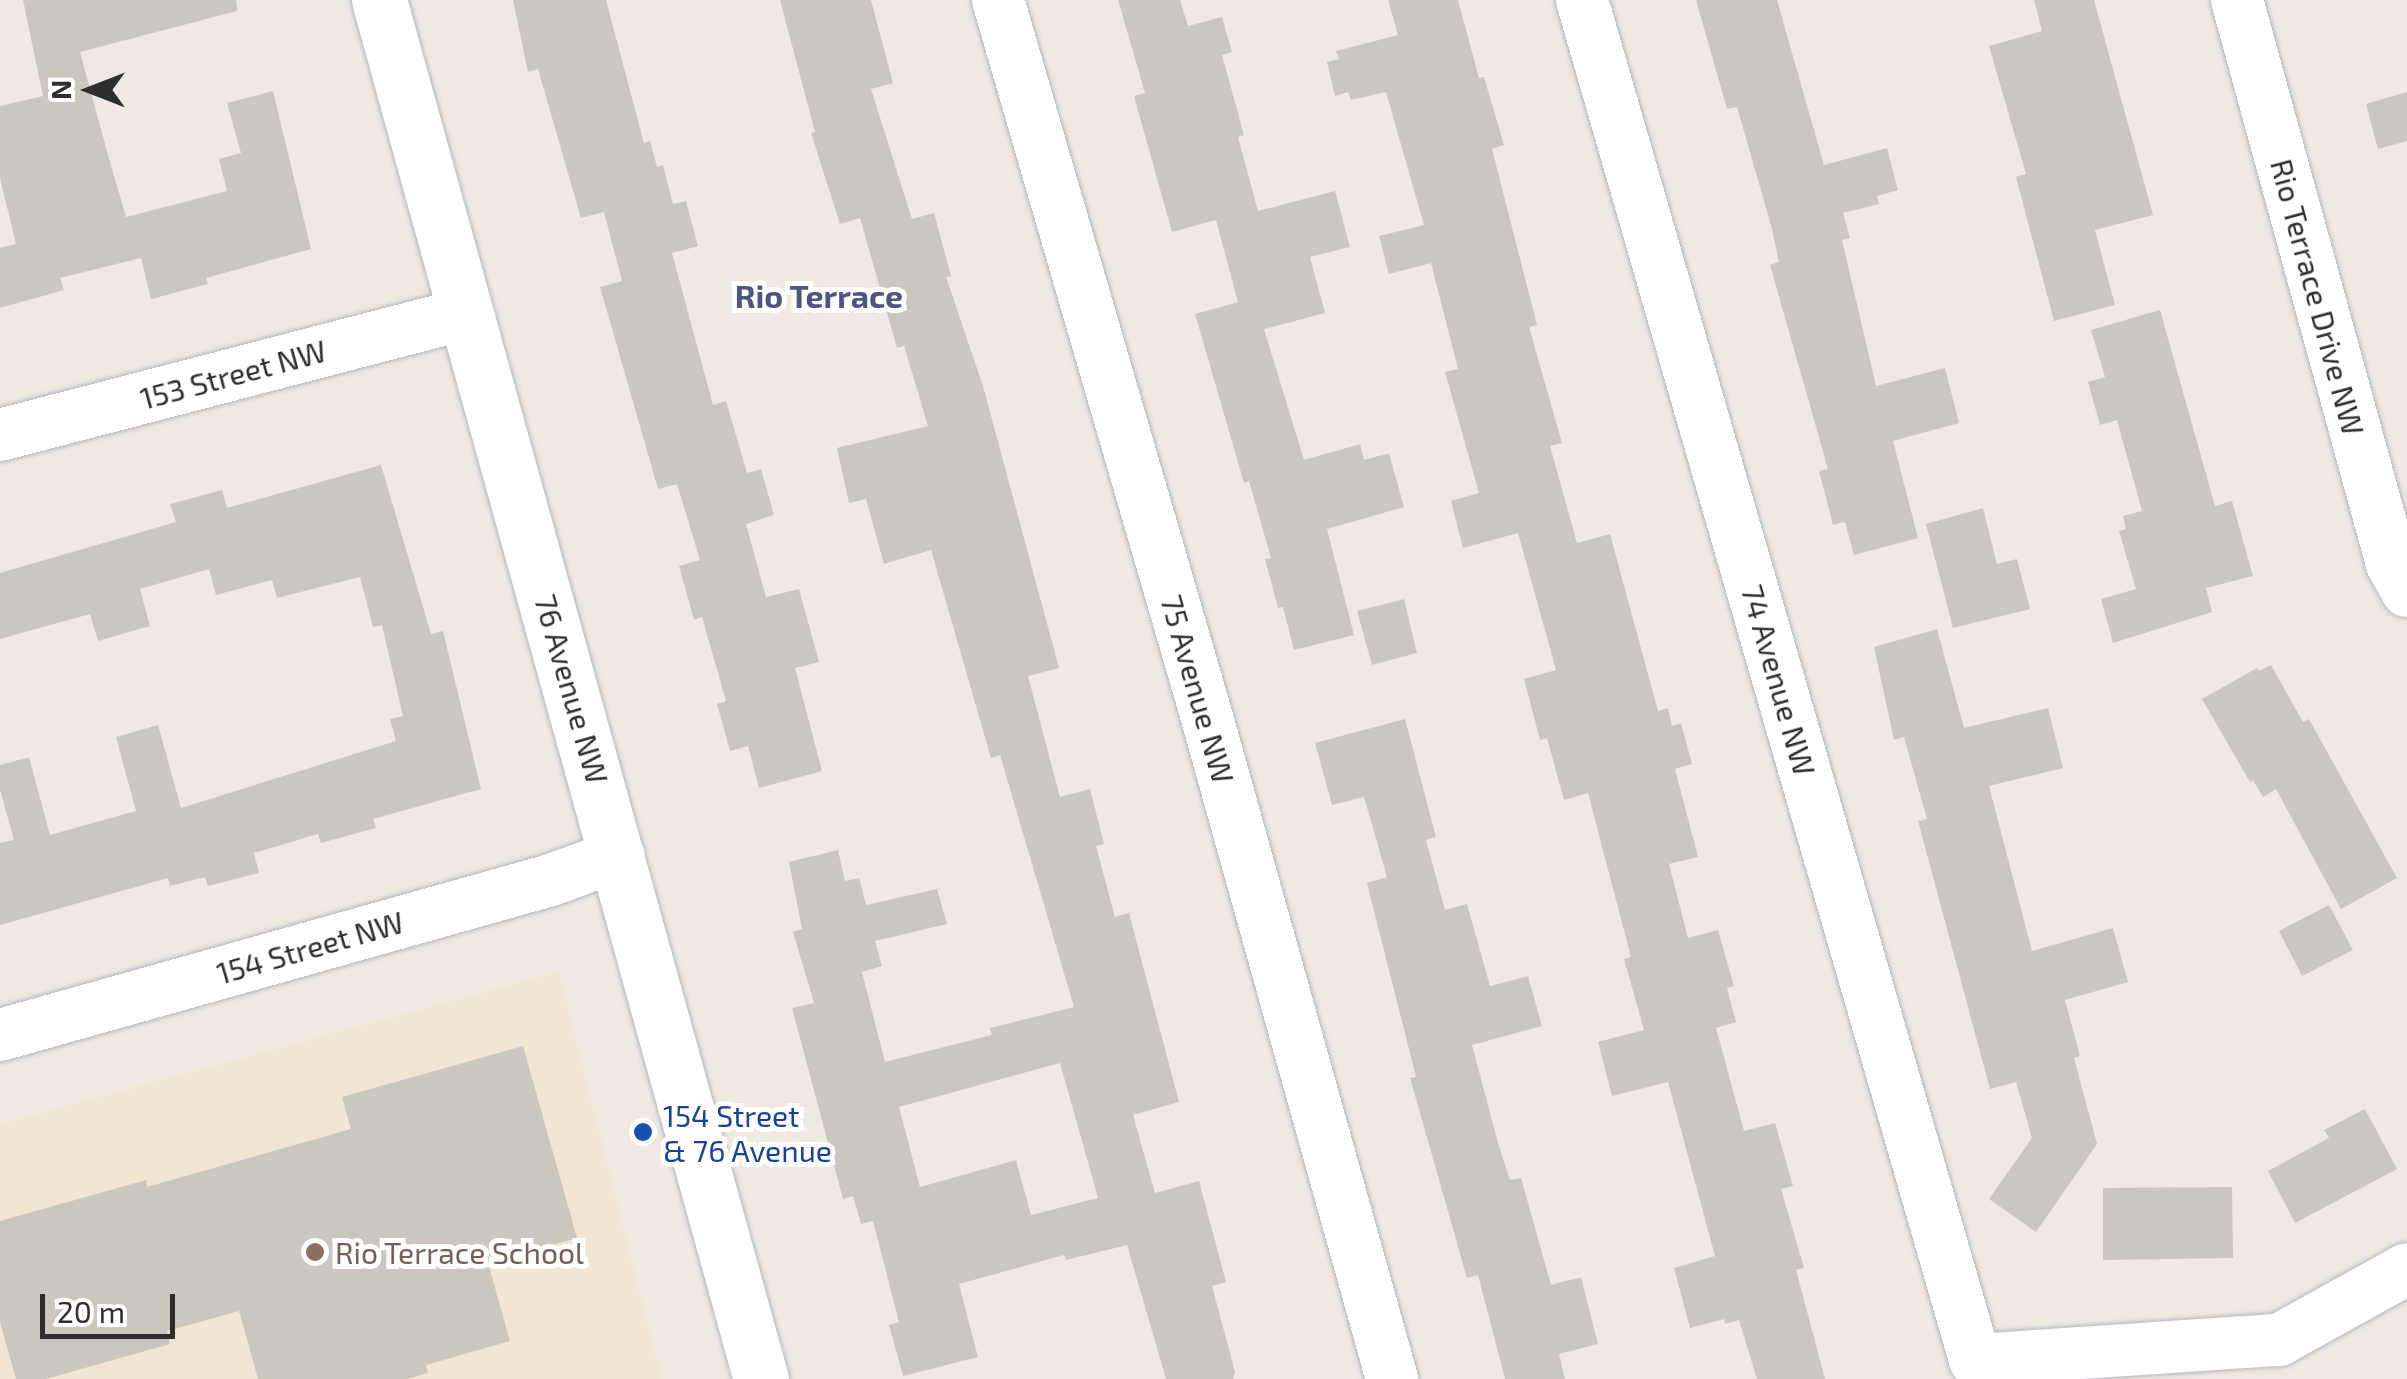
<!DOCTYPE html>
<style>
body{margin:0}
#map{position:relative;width:2407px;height:1379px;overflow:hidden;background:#efe9e1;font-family:"Exo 2",sans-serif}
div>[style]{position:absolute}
.education>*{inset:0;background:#f0e6d1}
.building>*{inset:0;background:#cbc7bf}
.roads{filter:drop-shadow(0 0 2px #b4b7c1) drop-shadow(0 0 2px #b4b7c1)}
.street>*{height:52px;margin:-26px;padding:0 26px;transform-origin:26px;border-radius:26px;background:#fff}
.secondary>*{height:55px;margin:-27.5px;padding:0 27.5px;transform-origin:27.5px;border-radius:27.5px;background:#fff}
.dots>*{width:28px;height:28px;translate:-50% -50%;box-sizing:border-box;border:5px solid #fff;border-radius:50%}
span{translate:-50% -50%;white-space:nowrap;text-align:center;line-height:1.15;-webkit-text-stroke:10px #fff;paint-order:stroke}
.street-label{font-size:30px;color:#2e2e2e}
.transit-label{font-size:30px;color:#164399}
.left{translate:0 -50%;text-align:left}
.education-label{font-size:30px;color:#785e54}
.neighbourhood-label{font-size:32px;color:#4d5680;font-weight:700}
.north{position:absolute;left:40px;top:40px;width:100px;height:100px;-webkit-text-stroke:8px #fff;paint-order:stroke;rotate:270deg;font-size:28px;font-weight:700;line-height:40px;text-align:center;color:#2e2e2e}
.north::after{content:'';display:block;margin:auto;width:35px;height:45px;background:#2e2e2e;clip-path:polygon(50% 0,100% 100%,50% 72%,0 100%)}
.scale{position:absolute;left:40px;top:1294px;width:135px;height:45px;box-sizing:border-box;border:5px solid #2e2e2e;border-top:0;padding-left:12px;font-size:30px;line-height:35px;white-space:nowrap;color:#2e2e2e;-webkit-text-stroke:8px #fff;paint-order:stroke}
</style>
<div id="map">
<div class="education">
<i style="clip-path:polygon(559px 972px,662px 1379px,0 1379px,0 1124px)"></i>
</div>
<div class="building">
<i style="clip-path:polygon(23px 0,236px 0,237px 11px,80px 52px,108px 155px,126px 217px,227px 191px,219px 159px,241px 153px,227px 103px,273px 91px,311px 249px,206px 278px,208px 284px,151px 299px,141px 258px,60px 278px,64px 290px,0 308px,0 248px,16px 244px,0 178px,0 106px,43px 96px)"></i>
<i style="clip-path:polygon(513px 0,606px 0,644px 143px,650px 141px,657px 167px,663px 165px,673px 204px,686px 201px,698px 246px,672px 253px,713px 405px,726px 401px,747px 473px,761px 469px,774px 515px,746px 524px,766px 597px,799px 589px,819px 662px,795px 668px,822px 771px,759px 788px,748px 746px,730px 751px,717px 704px,726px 701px,702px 617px,694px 620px,679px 566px,700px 560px,677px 484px,658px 489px,600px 287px,622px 281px,604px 212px,581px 218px,538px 69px,528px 72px)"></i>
<i style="clip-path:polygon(evenodd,780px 0,871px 0,893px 83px,871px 89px,912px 219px,934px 213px,951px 276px,946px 277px,983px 386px,1059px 668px,1028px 676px,1060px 797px,1090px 789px,1104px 844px,1096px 846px,1115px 917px,1129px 913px,1179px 1102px,1133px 1115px,1155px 1193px,1199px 1181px,1226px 1282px,1212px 1286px,1235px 1372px,1233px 1379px,1166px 1379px,1127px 1245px,1066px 1260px,1064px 1255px,959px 1284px,978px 1357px,903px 1376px,889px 1325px,899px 1322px,873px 1221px,861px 1224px,853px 1196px,843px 1199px,792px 1008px,814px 1003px,793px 932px,802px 929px,789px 862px,838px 850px,845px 881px,859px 878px,866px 905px,937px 889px,947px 924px,875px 941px,882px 966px,862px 972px,885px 1062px,992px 1035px,990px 1028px,1074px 1007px,1000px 755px,991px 758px,931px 550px,884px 564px,866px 499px,849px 503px,837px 448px,928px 426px,904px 346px,897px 348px,860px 218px,840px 224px,811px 133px,815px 132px,780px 0,1060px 1063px,1098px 1198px,1031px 1215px,1016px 1160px,920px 1187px,899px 1107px,1060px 1063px)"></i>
<i style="clip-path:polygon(1118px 0,1180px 0,1188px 26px,1222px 17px,1232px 52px,1222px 55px,1244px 135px,1238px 137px,1258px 211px,1335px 191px,1350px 247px,1310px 257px,1325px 313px,1264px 329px,1304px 460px,1360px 444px,1364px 460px,1389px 453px,1404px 507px,1327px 529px,1354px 635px,1294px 650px,1283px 607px,1278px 608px,1265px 559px,1271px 558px,1249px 481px,1244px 483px,1195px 314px,1238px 302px,1216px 220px,1172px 232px,1134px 96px,1145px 93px)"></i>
<i style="clip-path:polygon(1388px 0,1458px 0,1479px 78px,1484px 77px,1504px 145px,1492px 149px,1537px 325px,1529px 327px,1562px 443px,1550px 446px,1577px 543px,1610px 534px,1658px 711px,1668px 708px,1672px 726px,1681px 723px,1692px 764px,1675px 769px,1698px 857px,1669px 864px,1688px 938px,1718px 930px,1734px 986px,1727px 988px,1736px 1022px,1716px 1028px,1744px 1131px,1775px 1123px,1793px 1186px,1781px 1189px,1804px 1268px,1796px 1270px,1825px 1379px,1757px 1379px,1739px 1320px,1725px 1324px,1724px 1319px,1690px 1328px,1674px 1268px,1715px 1256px,1668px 1082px,1612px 1096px,1598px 1042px,1644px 1030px,1624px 959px,1631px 957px,1588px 793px,1564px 800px,1547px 738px,1540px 740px,1524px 679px,1556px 670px,1518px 533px,1463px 548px,1451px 501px,1479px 493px,1445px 372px,1458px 369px,1431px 263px,1389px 274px,1379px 236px,1424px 225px,1386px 92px,1351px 100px,1348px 92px,1335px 96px,1327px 62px,1339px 59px,1336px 51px,1398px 35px)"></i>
<i style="clip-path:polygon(1696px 0,1777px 0,1824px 165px,1887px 148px,1898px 190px,1877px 196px,1879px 204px,1843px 213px,1850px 238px,1842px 240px,1876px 386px,1945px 368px,1959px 423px,1893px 441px,1918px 538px,1854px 555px,1845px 522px,1833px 525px,1819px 471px,1828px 469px,1770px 265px,1779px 262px,1772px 229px,1737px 107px,1727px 109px)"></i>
<i style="clip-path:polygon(2034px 0,2094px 0,2153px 215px,2095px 230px,2115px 305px,2054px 321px,2016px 177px,2026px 174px,1989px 46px,2042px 31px)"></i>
<i style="clip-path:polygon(2407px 92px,2407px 141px,2378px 149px,2366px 104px)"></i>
<i style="clip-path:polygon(2160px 310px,2215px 506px,2232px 501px,2253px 576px,2206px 588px,2212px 612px,2113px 643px,2101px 599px,2136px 589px,2119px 531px,2126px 529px,2123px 516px,2142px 511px,2117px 420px,2100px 425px,2088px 382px,2105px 377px,2091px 330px)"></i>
<i style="clip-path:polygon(381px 465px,431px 634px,443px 631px,481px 789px,373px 819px,376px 828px,321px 843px,318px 834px,254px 853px,259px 873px,208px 886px,205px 877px,170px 886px,168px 878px,0 925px,0 843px,14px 840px,0 790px,0 765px,29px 757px,50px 835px,136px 811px,116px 737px,158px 725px,181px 808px,396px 741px,390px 719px,403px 716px,382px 625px,373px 627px,360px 577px,277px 598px,272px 580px,216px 595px,209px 569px,140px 589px,150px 626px,98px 641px,90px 614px,0 639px,0 573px,176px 522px,170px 504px,222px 490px,227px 508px)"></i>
<i style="clip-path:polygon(1983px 508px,1997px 564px,2017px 559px,2030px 609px,1953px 628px,1926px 524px)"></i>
<i style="clip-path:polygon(1404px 599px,1417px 653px,1372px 665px,1357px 611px)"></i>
<i style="clip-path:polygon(1937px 629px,1964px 728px,2048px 708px,2063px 768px,1989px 786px,2032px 951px,2113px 928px,2128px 982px,2065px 1000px,2080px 1056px,2074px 1058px,2097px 1144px,2036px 1232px,1989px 1199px,2032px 1138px,2016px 1082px,1990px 1089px,1918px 821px,1927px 819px,1904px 737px,1894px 740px,1874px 647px)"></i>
<i style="clip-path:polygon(2271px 665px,2303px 722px,2309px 719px,2397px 878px,2341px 909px,2276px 789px,2263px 797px,2253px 780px,2250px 782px,2202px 699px,2257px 668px,2259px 671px)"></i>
<i style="clip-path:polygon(1405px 719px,1436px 837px,1426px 840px,1445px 910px,1467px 904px,1490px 986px,1528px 976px,1542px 1026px,1472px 1045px,1498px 1143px,1510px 1180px,1521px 1178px,1551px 1285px,1581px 1277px,1598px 1344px,1559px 1354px,1565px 1379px,1505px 1379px,1478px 1275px,1467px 1278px,1410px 1078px,1416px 1077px,1367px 883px,1387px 877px,1364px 797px,1332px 805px,1315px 743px)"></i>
<i style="clip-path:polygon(2329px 905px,2353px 950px,2302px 976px,2279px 931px)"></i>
<i style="clip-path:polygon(523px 1046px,577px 1238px,488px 1263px,510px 1341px,426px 1365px,428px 1373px,408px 1379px,258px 1379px,239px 1311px,167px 1331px,170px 1344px,46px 1379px,16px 1379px,0 1322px,0 1221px,146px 1180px,147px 1187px,351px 1129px,342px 1097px)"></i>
<i style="clip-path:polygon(2365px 1109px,2397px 1169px,2295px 1223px,2268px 1171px,2329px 1138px,2324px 1130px)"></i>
<i style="clip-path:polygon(2232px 1187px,2233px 1258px,2103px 1260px,2103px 1188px)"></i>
</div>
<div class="roads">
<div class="street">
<i style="left:998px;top:0;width:744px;rotate:73.76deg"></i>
<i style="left:1206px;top:714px;width:691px;rotate:74.37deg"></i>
<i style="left:1582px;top:0;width:1416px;rotate:73.88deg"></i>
<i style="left:1975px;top:1360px;width:305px;rotate:-3.8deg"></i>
<i style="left:2279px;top:1340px;width:146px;rotate:-29deg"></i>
<i style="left:2237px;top:0;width:585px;rotate:74.63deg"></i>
<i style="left:2392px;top:564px;width:31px;rotate:61deg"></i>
<i style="left:0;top:435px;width:481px;rotate:-14.6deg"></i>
<i style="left:0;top:1035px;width:572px;rotate:-15.71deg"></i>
<i style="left:551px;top:880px;width:72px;rotate:-20.2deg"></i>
</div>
<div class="secondary">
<i style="left:379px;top:0;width:1431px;rotate:74.52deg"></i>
</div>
</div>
<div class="dots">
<i style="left:643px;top:1132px;background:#1a4fb4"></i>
<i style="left:315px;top:1252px;background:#8d6e63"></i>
</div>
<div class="street-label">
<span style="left:2318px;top:297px;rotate:75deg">Rio Terrace Drive NW</span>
<span style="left:233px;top:374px;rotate:-15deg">153 Street NW</span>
<span style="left:1779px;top:680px;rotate:74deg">74 Avenue NW</span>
<span style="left:572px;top:689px;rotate:74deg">76 Avenue NW</span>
<span style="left:1198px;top:689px;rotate:74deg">75 Avenue NW</span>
<span style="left:310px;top:947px;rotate:-16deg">154 Street NW</span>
</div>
<div class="transit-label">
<span class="left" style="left:663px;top:1132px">154 Street<br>&amp; 76 Avenue</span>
</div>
<div class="education-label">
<span class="left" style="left:335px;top:1252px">Rio Terrace School</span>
</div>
<div class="neighbourhood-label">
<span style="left:819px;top:295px">Rio Terrace</span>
</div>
<div class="north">N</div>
<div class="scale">20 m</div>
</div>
